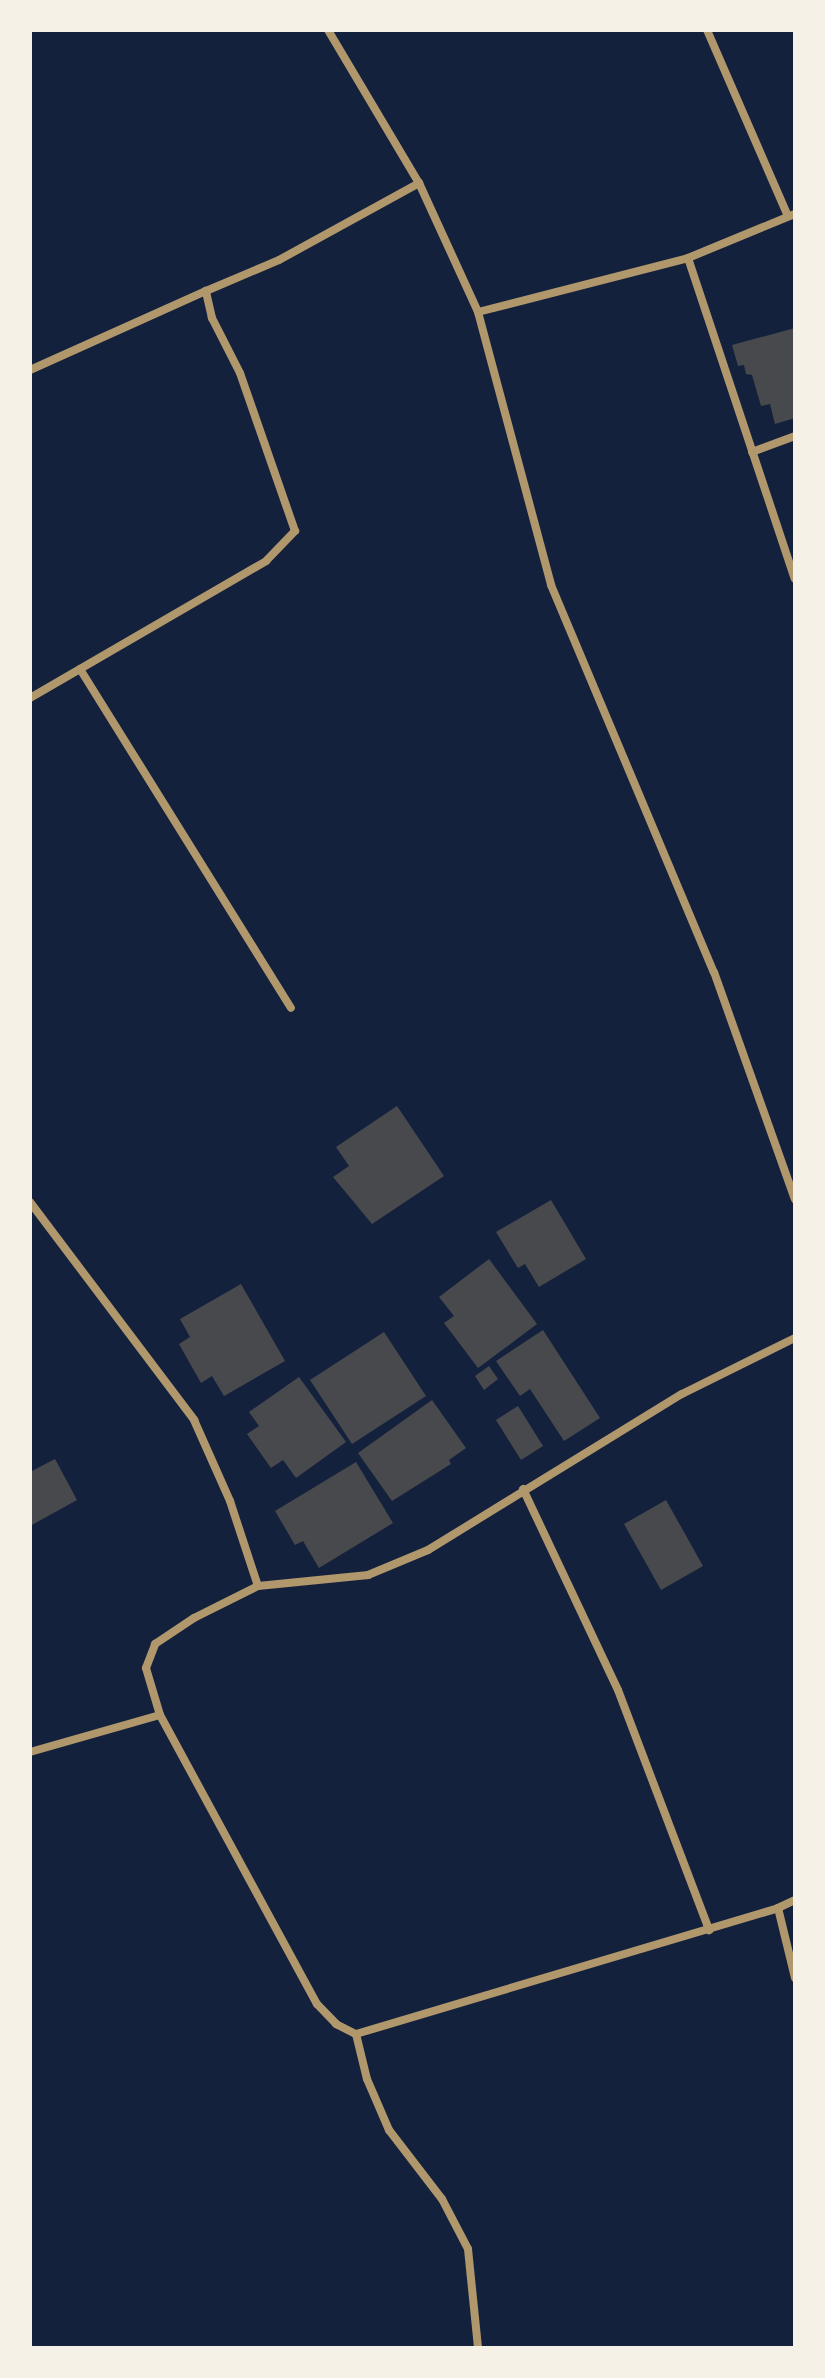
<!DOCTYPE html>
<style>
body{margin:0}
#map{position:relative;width:825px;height:2378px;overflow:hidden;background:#14213d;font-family:"Space Grotesk",sans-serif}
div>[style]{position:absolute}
.building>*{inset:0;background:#48494c}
.minor>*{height:8px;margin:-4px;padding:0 4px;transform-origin:4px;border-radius:4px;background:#b1986c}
span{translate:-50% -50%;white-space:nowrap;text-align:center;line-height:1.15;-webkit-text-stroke:8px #f6f1e7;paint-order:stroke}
.frame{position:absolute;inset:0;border:32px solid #f6f1e7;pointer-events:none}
</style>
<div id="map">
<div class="building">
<i style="clip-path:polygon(795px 328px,795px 418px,775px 424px,770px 404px,761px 406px,752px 375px,746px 374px,744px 365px,738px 366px,732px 345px)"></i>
<i style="clip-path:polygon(397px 1106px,444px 1176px,372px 1224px,333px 1177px,349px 1166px,336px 1147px)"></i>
<i style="clip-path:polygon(551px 1200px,586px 1259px,539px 1287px,525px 1264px,518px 1268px,496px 1232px)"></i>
<i style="clip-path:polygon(489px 1259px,537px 1324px,478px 1368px,444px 1323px,454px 1316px,439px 1297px)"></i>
<i style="clip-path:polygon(241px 1284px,285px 1361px,224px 1396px,212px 1376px,201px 1383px,179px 1344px,190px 1337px,180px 1319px)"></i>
<i style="clip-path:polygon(543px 1330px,600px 1418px,564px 1441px,530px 1389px,520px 1396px,496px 1361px)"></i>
<i style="clip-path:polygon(384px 1332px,426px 1396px,352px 1444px,310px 1380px)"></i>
<i style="clip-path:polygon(489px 1366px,498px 1379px,484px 1390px,475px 1376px)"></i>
<i style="clip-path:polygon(299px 1377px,346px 1442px,296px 1478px,283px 1460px,271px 1468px,247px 1434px,259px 1426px,249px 1412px)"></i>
<i style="clip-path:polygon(432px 1400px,466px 1448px,449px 1460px,451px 1464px,392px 1501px,358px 1453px)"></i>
<i style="clip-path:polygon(518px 1406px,543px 1446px,521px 1460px,496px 1420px)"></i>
<i style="clip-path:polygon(55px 1459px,77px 1500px,30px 1526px,30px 1472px)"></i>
<i style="clip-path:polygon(356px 1462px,393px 1523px,319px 1568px,303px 1541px,295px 1545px,275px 1511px)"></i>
<i style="clip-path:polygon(666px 1500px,703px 1566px,661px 1590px,624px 1524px)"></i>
</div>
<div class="minor">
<i style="left:328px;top:30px;width:178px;rotate:59.3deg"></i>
<i style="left:419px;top:183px;width:142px;rotate:65.4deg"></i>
<i style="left:478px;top:312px;width:283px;rotate:75deg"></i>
<i style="left:551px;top:585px;width:420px;rotate:67.2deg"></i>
<i style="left:714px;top:972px;width:241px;rotate:70.4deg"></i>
<i style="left:707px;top:30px;width:203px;rotate:66.5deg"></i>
<i style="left:688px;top:258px;width:338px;rotate:71.6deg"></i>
<i style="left:478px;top:312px;width:217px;rotate:-14.4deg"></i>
<i style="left:688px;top:258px;width:116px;rotate:-22.4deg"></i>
<i style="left:30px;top:370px;width:193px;rotate:-24.2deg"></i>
<i style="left:752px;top:452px;width:46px;rotate:-20.4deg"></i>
<i style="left:80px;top:669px;width:399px;rotate:58.1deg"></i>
<i style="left:30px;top:698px;width:273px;rotate:-30.1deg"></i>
<i style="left:266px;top:561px;width:42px;rotate:-46deg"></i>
<i style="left:295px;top:531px;width:167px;rotate:-109.2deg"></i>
<i style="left:240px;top:373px;width:62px;rotate:-117deg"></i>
<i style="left:212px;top:318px;width:28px;rotate:-103deg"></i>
<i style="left:206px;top:291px;width:79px;rotate:-23deg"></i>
<i style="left:279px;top:260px;width:160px;rotate:-28.8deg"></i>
<i style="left:30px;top:1202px;width:273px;rotate:53deg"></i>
<i style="left:194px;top:1420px;width:89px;rotate:66deg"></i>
<i style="left:230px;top:1501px;width:89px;rotate:71.8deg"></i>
<i style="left:523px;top:1489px;width:222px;rotate:64.7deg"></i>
<i style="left:618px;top:1690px;width:257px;rotate:69.2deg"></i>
<i style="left:160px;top:1715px;width:49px;rotate:-106.6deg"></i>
<i style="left:146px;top:1668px;width:26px;rotate:-69deg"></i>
<i style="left:155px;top:1644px;width:47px;rotate:-33.7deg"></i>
<i style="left:194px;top:1618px;width:72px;rotate:-26.6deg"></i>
<i style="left:258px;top:1586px;width:111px;rotate:-5.7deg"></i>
<i style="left:368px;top:1575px;width:65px;rotate:-22.6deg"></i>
<i style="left:428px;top:1550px;width:298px;rotate:-31.6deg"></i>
<i style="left:682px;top:1394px;width:126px;rotate:-26.4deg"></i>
<i style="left:30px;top:1752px;width:135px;rotate:-15.9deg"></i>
<i style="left:160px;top:1715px;width:329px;rotate:61.5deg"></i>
<i style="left:317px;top:2004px;width:28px;rotate:46deg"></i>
<i style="left:336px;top:2024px;width:22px;rotate:27deg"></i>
<i style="left:356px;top:2034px;width:440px;rotate:-16.6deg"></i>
<i style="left:778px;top:1908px;width:72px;rotate:76.3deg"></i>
<i style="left:778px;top:1908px;width:19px;rotate:-25deg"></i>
<i style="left:356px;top:2034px;width:46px;rotate:76.3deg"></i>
<i style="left:367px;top:2079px;width:56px;rotate:66.7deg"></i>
<i style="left:389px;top:2130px;width:87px;rotate:52.5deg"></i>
<i style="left:442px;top:2199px;width:56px;rotate:62.5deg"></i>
<i style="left:468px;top:2249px;width:100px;rotate:84.2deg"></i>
</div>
<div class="frame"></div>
</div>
